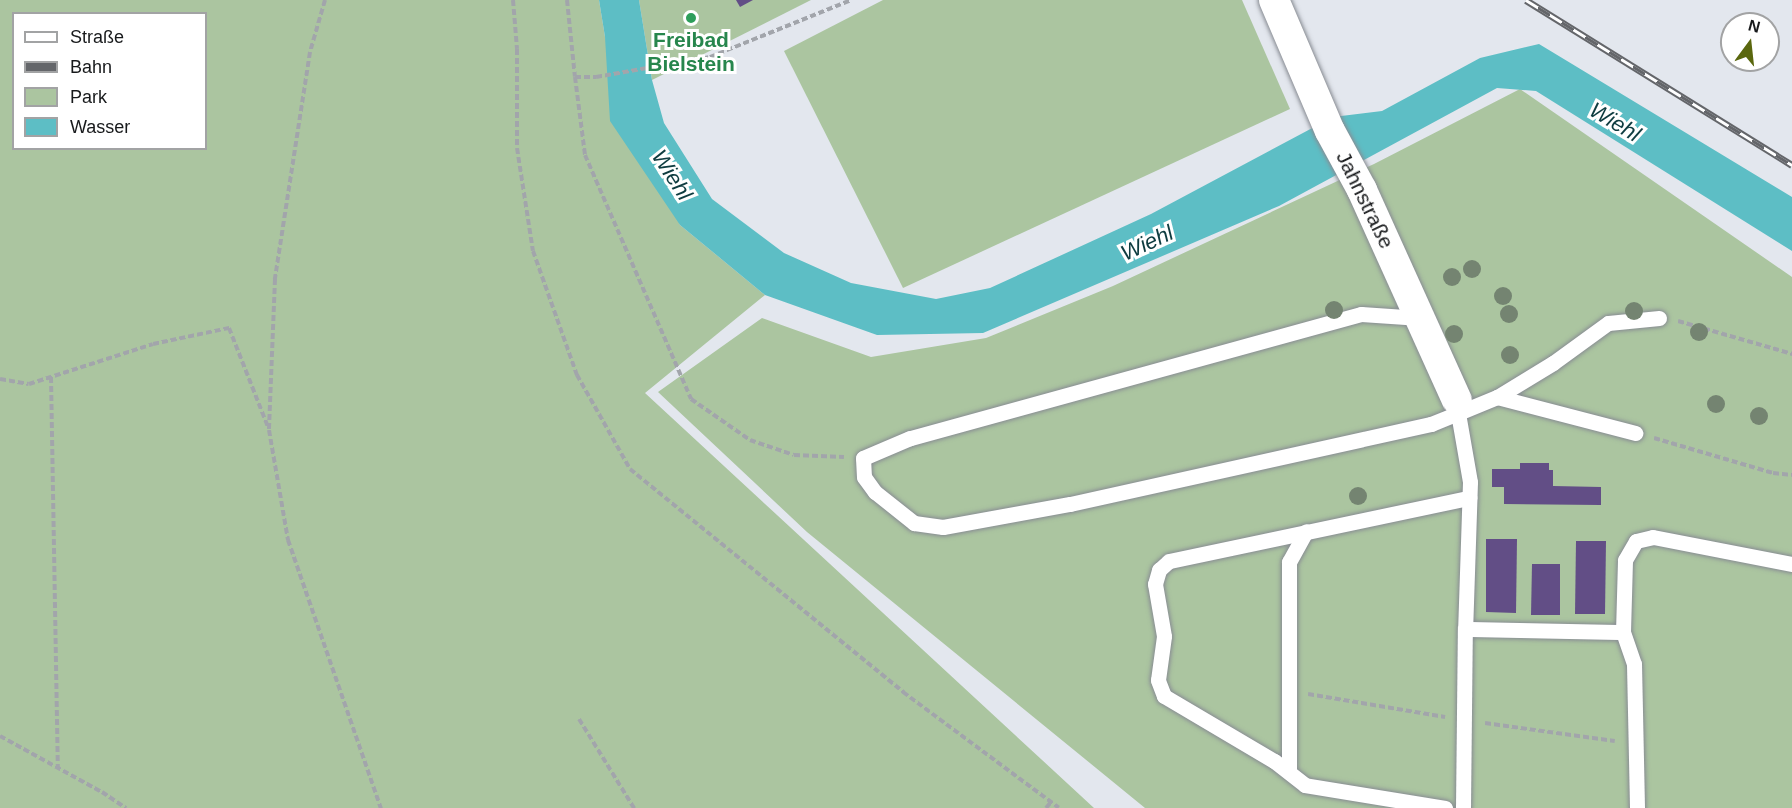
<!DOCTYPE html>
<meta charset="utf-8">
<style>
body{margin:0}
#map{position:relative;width:1792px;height:808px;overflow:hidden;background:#e3e7ee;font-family:Helvetica,sans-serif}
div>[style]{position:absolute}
.green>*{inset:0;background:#abc5a0}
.water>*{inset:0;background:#5dbec5}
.building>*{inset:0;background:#624e86}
.path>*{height:4px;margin-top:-2px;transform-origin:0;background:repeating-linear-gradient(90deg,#a2a5ab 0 6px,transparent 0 9px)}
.roads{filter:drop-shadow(0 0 2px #888c93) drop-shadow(0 0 2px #888c93)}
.service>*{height:15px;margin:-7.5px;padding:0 7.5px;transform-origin:7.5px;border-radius:7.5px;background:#fff}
.minor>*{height:30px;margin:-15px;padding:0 15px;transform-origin:15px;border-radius:15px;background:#fff}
.rail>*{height:7px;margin-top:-3.5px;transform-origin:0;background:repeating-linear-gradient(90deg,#fff 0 14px,#64666a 0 28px);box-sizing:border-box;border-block:2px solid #64666a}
.trees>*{width:18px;height:18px;margin:-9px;border-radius:50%;background:#748471}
.dots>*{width:16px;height:16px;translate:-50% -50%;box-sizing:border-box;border:3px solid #fff;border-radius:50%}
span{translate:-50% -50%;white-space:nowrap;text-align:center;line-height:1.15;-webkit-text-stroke:6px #fff;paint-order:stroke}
.leisure-label{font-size:21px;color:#27864d;font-weight:700}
.street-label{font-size:21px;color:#17191b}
.water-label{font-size:22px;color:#0e3c40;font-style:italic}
.legend{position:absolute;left:12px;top:12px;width:195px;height:138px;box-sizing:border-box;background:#fff;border:2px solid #a2a3a4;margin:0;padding:8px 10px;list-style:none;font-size:18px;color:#17191b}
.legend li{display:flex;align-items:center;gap:12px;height:30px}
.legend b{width:30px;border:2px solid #a2a3a4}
.north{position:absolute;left:1720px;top:12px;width:60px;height:60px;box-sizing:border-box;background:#fff;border:2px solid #a2a3a4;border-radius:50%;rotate:15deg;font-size:16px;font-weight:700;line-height:24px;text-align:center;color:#17191b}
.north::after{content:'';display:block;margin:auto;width:21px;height:27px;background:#5a670e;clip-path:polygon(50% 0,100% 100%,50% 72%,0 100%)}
</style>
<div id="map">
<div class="green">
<i style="clip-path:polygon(evenodd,0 0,599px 0,605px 37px,680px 225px,765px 295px,645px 393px,1094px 808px,0 808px,0 0,14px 14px,206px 14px,206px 148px,14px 148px,14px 14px)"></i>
<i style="clip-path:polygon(639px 0,811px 0,652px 80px)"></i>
<i style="clip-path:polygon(883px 0,1242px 0,1290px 109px,903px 288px,784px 51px)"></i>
<i style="clip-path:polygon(1520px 89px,1792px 277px,1792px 808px,1145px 808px,807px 532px,658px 392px,762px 318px,871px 357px,986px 338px,1113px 286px,1374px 164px)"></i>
</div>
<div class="water">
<i style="clip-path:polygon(599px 0,639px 0,652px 80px,664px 123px,712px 199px,784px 253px,851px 283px,936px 299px,990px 288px,1151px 214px,1333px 117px,1382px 111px,1480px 58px,1539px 44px,1792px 197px,1792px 251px,1536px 91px,1497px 88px,1279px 206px,983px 333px,877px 335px,765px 295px,680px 225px,610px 121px,605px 37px)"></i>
</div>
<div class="building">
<i style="clip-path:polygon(736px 0,753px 0,740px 7px)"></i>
<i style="clip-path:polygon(1520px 463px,1549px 463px,1549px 470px,1553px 470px,1553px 486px,1601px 487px,1601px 505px,1504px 504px,1504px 487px,1492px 487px,1492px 469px,1520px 469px)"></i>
<i style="clip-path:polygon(1486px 539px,1517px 539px,1516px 613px,1486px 612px)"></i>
<i style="clip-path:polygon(1576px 541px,1606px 541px,1605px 614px,1575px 614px)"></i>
<i style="clip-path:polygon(1532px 564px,1560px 564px,1560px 615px,1531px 615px)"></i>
</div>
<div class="path">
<i style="left:325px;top:0;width:54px;rotate:106.1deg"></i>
<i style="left:310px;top:52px;width:230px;rotate:98.8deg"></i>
<i style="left:275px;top:279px;width:151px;rotate:92.3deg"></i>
<i style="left:269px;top:430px;width:112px;rotate:80.2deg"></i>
<i style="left:288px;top:540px;width:284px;rotate:70.9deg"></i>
<i style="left:513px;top:0;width:49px;rotate:85.3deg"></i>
<i style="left:517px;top:49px;width:99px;rotate:90deg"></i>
<i style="left:517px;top:148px;width:104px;rotate:81.2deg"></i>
<i style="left:533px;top:251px;width:132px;rotate:70.5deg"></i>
<i style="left:577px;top:375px;width:108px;rotate:60.6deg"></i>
<i style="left:630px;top:469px;width:353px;rotate:39.2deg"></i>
<i style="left:903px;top:692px;width:194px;rotate:36.6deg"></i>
<i style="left:567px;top:0;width:77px;rotate:84.1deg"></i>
<i style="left:575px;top:77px;width:21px"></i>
<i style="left:596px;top:77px;width:116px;rotate:-10deg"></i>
<i style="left:710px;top:57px;width:152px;rotate:-22deg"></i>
<i style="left:575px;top:77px;width:79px;rotate:82.7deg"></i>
<i style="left:585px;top:155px;width:266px;rotate:66.5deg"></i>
<i style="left:691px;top:399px;width:72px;rotate:34.8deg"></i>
<i style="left:750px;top:440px;width:46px;rotate:18.8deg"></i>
<i style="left:794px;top:455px;width:50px;rotate:2.3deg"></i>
<i style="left:1678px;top:321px;width:119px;rotate:16.1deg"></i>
<i style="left:51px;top:377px;width:392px;rotate:89deg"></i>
<i style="left:0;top:379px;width:29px;rotate:10deg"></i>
<i style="left:29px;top:384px;width:130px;rotate:-17.9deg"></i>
<i style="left:153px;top:344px;width:78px;rotate:-11.9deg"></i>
<i style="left:229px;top:328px;width:106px;rotate:68.5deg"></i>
<i style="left:1654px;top:438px;width:124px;rotate:16.4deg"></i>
<i style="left:1773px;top:473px;width:19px;rotate:6deg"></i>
<i style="left:1308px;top:694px;width:139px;rotate:9.5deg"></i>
<i style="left:579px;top:719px;width:105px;rotate:58.3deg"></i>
<i style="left:1485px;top:723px;width:131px;rotate:7.9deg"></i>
<i style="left:0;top:736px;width:116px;rotate:28.8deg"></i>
<i style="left:102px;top:792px;width:29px;rotate:34deg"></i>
<i style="left:1046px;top:808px;width:8px;rotate:-50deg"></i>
</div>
<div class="roads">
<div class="service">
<i style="left:1420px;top:318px;width:59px;rotate:-176.1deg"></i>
<i style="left:1361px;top:314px;width:468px;rotate:164.6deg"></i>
<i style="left:910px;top:438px;width:51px;rotate:156.9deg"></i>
<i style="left:863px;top:458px;width:19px;rotate:87deg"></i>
<i style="left:864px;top:477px;width:19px;rotate:54deg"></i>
<i style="left:875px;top:492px;width:50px;rotate:38.5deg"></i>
<i style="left:914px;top:523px;width:29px;rotate:8deg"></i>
<i style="left:943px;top:527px;width:129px;rotate:-10.3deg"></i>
<i style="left:1070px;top:504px;width:370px;rotate:-12.5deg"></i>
<i style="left:1431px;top:424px;width:29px;rotate:-22deg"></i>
<i style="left:1458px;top:413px;width:13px;rotate:-94deg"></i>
<i style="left:1659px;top:318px;width:51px;rotate:174.4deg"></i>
<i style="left:1608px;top:323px;width:68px;rotate:144deg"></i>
<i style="left:1553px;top:363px;width:66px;rotate:148.7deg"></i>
<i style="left:1497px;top:397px;width:42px;rotate:157.7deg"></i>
<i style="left:1458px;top:413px;width:70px;rotate:80.1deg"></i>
<i style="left:1470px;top:482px;width:147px;rotate:91.9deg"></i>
<i style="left:1465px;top:629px;width:158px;rotate:1.1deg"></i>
<i style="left:1623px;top:632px;width:72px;rotate:-88.4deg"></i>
<i style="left:1625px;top:560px;width:22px;rotate:-60deg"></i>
<i style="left:1636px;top:541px;width:17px;rotate:-13deg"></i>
<i style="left:1653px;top:537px;width:142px;rotate:11deg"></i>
<i style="left:1497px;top:397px;width:143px;rotate:14.6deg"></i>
<i style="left:1623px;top:632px;width:34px;rotate:71deg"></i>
<i style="left:1634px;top:664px;width:144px;rotate:88.8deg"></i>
<i style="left:1289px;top:772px;width:210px;rotate:-90deg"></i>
<i style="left:1289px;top:562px;width:35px;rotate:-61deg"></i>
<i style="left:1445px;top:808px;width:142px;rotate:-170.7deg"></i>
<i style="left:1305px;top:785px;width:39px;rotate:-142deg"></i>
<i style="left:1274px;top:761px;width:128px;rotate:-149.4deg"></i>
<i style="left:1164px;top:696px;width:17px;rotate:-111deg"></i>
<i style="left:1158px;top:680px;width:44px;rotate:-82.2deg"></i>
<i style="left:1164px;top:636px;width:53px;rotate:-99.8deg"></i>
<i style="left:1155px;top:584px;width:15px;rotate:-74deg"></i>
<i style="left:1159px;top:570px;width:13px;rotate:-42deg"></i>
<i style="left:1169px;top:561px;width:307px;rotate:-11.9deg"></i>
<i style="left:1463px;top:808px;width:179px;rotate:-89.4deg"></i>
</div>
<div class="minor">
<i style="left:1274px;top:0;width:142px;rotate:66.9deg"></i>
<i style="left:1330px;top:131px;width:67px;rotate:61.5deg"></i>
<i style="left:1362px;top:190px;width:230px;rotate:65.7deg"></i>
</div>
</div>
<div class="rail">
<i style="left:1526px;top:0;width:313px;rotate:31.8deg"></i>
</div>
<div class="trees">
<i style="left:1472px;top:269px"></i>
<i style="left:1452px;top:277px"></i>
<i style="left:1503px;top:296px"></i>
<i style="left:1334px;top:310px"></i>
<i style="left:1634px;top:311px"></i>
<i style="left:1509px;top:314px"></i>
<i style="left:1699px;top:332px"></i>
<i style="left:1454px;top:334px"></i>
<i style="left:1510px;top:355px"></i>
<i style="left:1716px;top:404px"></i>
<i style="left:1759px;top:416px"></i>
<i style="left:1358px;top:496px"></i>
</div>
<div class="dots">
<i style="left:691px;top:18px;background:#2e9e5b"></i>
</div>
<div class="leisure-label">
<span style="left:691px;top:52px">Freibad<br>Bielstein</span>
</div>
<div class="street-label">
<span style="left:1365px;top:200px;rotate:64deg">Jahnstraße</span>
</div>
<div class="water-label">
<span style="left:1615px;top:122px;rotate:31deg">Wiehl</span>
<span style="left:672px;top:175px;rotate:57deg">Wiehl</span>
<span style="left:1147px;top:243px;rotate:-25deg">Wiehl</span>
</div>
<ul class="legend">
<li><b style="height:8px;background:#fff"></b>Straße</li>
<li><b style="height:8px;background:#64666a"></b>Bahn</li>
<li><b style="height:16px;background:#abc5a0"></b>Park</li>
<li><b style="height:16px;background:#5dbec5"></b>Wasser</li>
</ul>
<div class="north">N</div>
</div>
